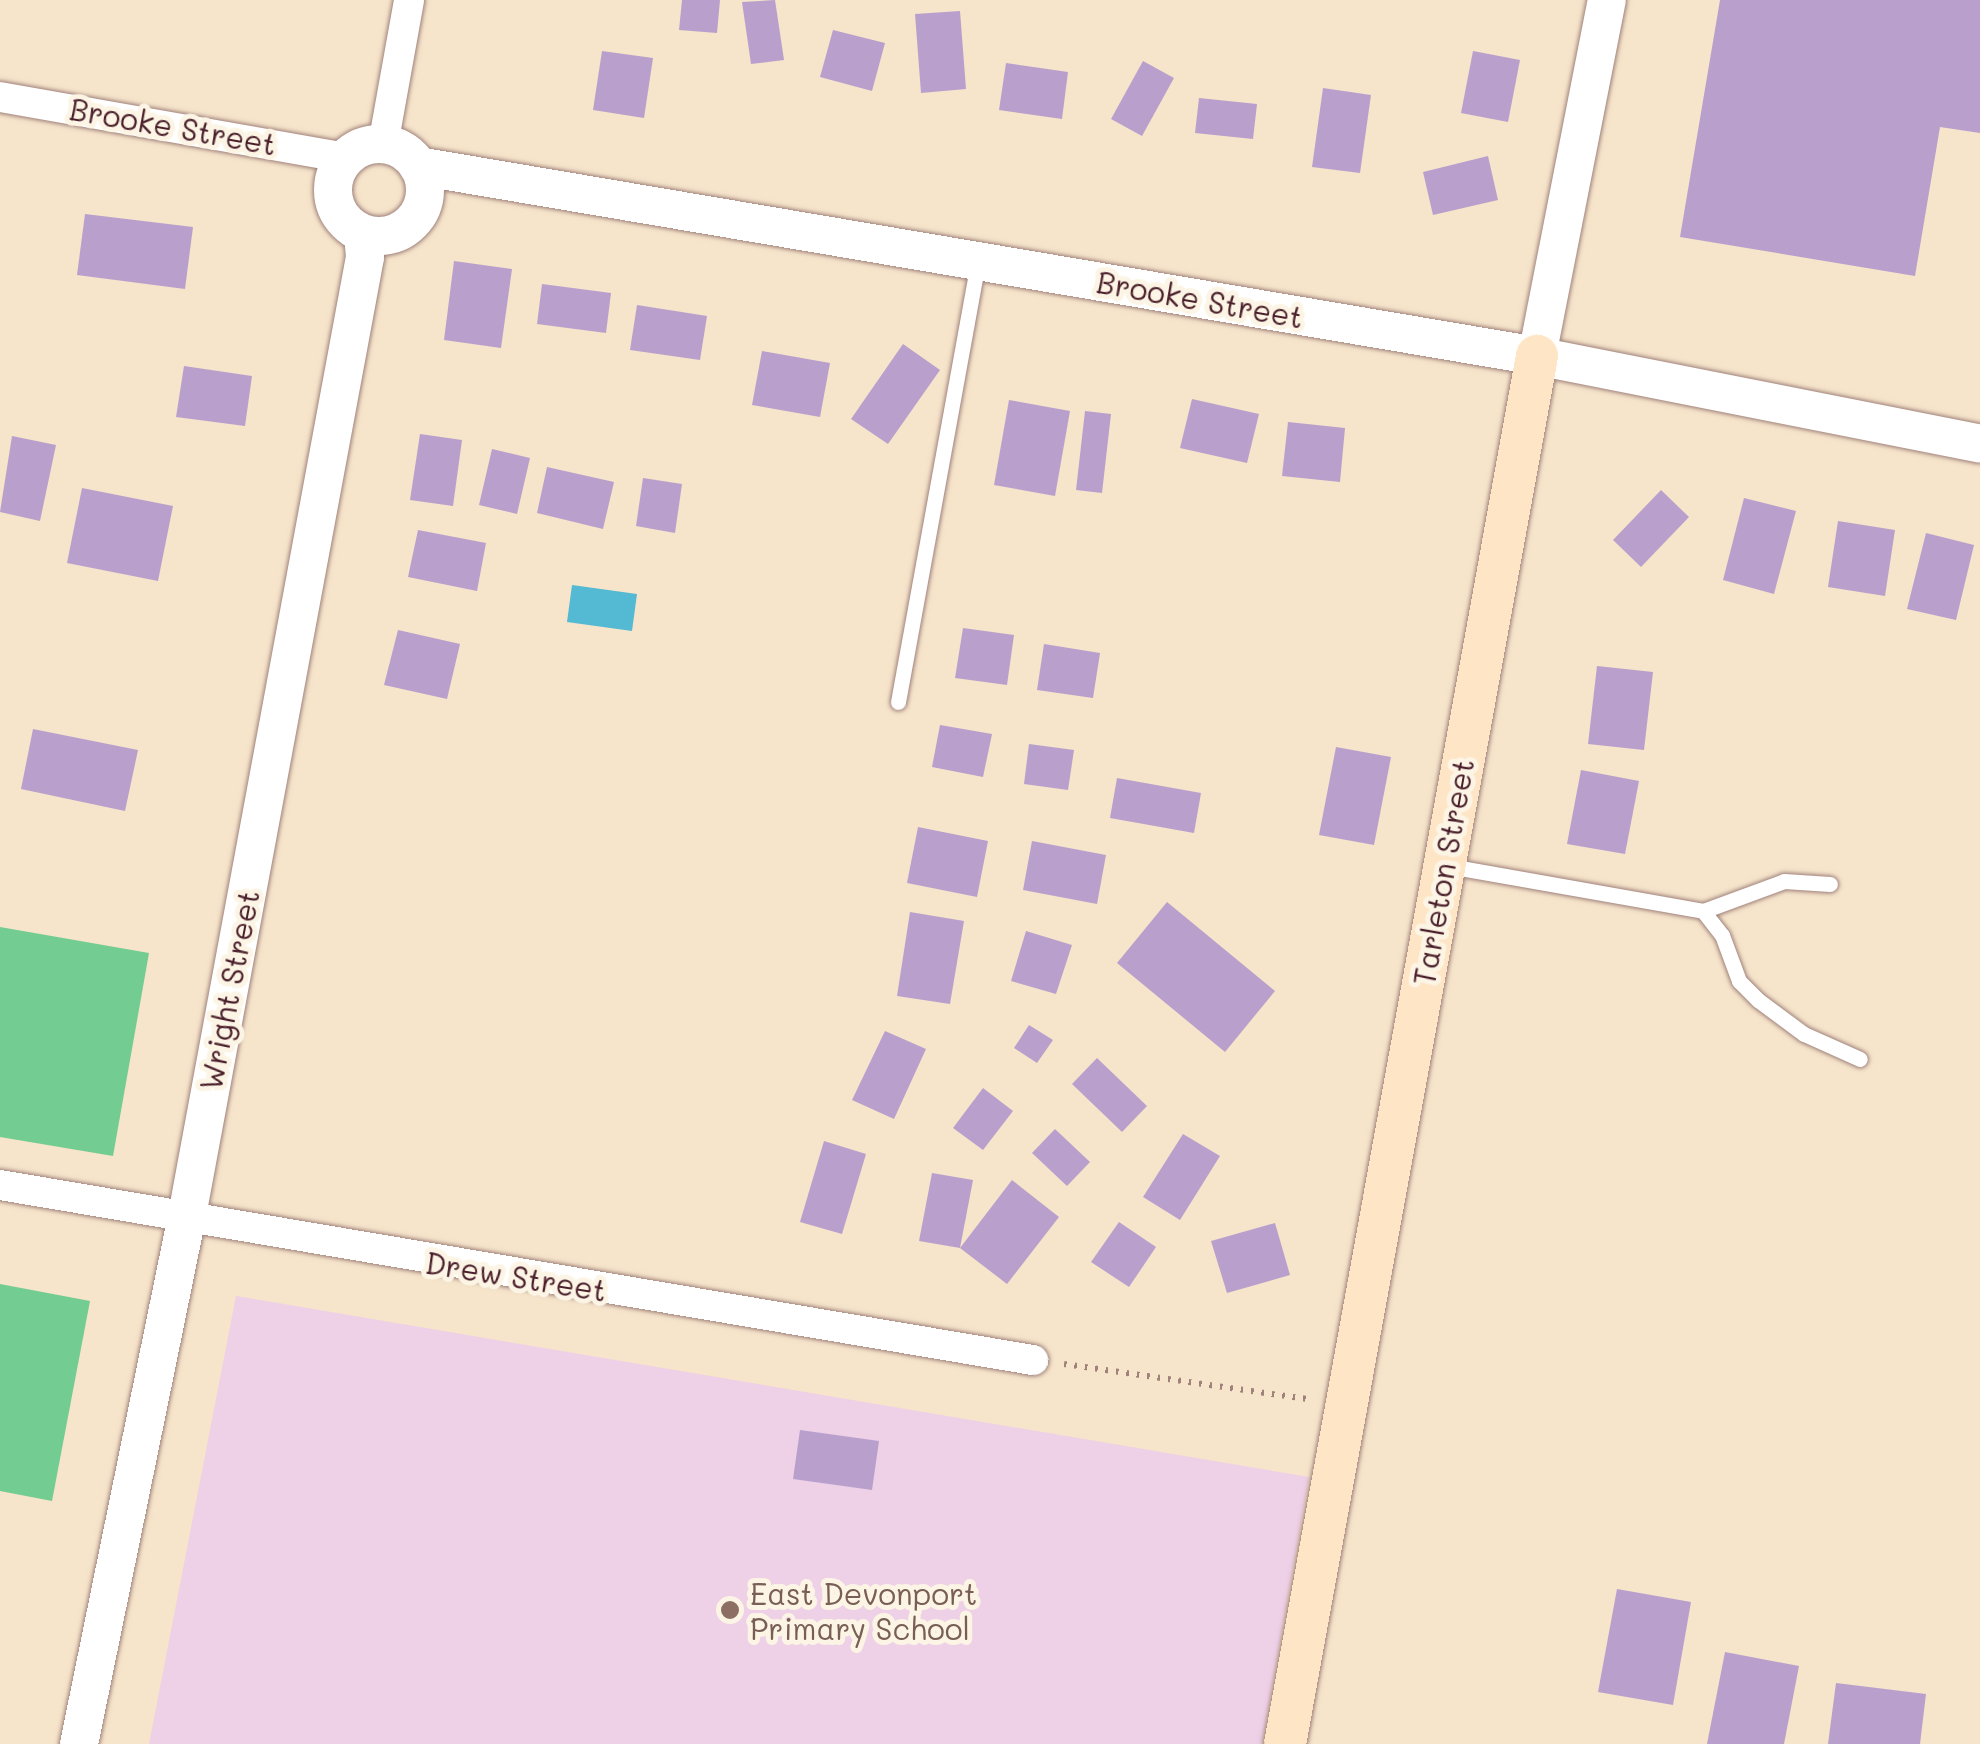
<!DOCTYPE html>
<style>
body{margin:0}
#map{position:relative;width:1980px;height:1744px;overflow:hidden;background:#f6e4cb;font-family:Mali,sans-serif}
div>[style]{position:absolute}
.built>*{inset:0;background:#eed0e7}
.green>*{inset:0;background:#73cc92}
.water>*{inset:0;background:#54b9d2}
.building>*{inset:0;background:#b9a0cc}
.path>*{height:6px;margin-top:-3px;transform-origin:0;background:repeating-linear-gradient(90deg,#a0827b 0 2.5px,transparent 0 10.5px)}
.roads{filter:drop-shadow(0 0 2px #a0827b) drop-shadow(0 0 2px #a0827b)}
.service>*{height:15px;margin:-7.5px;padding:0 7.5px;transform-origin:7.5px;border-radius:7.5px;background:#fff}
.minor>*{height:30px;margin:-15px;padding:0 15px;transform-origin:15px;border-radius:15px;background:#fff}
.tertiary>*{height:38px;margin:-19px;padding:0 19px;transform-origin:19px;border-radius:19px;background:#fff}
.tertiary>.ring{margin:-19px;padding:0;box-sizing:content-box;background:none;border:38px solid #fff;border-radius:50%}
.secondary>*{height:42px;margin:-21px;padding:0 21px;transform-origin:21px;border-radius:21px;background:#fee5c5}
.dots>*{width:28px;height:28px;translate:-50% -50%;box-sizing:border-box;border:5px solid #fcf5e5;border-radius:50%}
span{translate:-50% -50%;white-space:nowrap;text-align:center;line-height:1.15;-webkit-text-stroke:10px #fcf5e5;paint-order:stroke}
.street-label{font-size:30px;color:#4a1f2b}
.education-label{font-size:30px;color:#785e54}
.left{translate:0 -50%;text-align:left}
</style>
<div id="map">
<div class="built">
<i style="clip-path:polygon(236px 1296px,1309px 1477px,1262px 1744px,149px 1744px)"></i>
</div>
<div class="green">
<i style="clip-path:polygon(0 927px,149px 953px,113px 1156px,0 1137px)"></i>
<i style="clip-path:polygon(0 1284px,90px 1301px,52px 1501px,0 1491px)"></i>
</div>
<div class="water">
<i style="clip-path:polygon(572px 585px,637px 594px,632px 631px,567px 622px)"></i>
</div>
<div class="building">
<i style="clip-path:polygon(682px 0,720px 0,717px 33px,679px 30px)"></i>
<i style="clip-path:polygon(775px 0,784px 60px,751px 64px,742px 2px)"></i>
<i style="clip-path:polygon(1720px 0,1980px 0,1980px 133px,1940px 127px,1915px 276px,1680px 237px)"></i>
<i style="clip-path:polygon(960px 11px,966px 89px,921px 93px,915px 14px)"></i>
<i style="clip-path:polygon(833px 30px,885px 43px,872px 91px,820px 77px)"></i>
<i style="clip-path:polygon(602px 51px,653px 58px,644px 118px,593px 110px)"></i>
<i style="clip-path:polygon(1473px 51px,1520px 60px,1508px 122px,1461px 113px)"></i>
<i style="clip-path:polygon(1143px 61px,1174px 78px,1142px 136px,1111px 119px)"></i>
<i style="clip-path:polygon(1006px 63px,1068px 72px,1062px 119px,999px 110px)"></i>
<i style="clip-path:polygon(1323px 88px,1371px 95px,1360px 173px,1312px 167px)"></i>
<i style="clip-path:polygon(1199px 98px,1257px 104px,1253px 139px,1195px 133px)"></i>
<i style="clip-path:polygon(1488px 156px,1498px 200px,1433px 215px,1423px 172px)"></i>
<i style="clip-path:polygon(85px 214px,193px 227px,185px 289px,77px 275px)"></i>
<i style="clip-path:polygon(454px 261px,512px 269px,501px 348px,444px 340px)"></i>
<i style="clip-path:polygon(542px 284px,611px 293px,606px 333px,537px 324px)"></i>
<i style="clip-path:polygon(637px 305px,707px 316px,700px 360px,630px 350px)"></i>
<i style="clip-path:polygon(903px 344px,940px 370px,888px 444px,851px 419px)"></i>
<i style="clip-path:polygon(762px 351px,830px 363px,820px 417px,752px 405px)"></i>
<i style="clip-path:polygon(184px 366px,252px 376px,245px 426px,176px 417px)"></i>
<i style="clip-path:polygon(1192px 399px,1259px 414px,1247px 463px,1180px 448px)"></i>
<i style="clip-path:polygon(1009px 400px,1070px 411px,1055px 496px,994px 485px)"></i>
<i style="clip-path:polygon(1085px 411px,1111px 414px,1102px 493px,1076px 490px)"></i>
<i style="clip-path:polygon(1288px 422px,1345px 428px,1340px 482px,1282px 476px)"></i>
<i style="clip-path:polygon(420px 434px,462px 440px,453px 506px,410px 500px)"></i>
<i style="clip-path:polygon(12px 436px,56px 445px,40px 521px,0 512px)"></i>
<i style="clip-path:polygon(492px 449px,530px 458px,517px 514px,479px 505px)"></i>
<i style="clip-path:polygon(547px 467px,614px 482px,603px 529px,537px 513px)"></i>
<i style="clip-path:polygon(643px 478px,682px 484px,675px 533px,636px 526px)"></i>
<i style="clip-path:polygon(82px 488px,173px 506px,158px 581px,67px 563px)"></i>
<i style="clip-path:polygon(1661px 490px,1689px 517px,1641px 567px,1613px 540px)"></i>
<i style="clip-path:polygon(1744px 498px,1796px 511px,1774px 594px,1723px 580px)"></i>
<i style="clip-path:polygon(1838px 521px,1895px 530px,1885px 596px,1828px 587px)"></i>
<i style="clip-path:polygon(418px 530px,486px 543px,477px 591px,408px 577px)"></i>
<i style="clip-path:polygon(1926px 533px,1974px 545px,1956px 620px,1907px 609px)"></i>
<i style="clip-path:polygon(963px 628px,1014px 635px,1007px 685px,955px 678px)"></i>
<i style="clip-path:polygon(398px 630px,460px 644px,447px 699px,384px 685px)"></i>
<i style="clip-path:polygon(1044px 644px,1100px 653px,1093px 698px,1037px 690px)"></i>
<i style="clip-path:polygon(1597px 666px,1653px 672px,1644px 750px,1588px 744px)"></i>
<i style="clip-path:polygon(940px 725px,992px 734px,983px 777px,932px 767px)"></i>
<i style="clip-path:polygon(33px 729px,138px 750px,125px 811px,21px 789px)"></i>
<i style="clip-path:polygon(1029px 744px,1074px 750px,1068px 790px,1024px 784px)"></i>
<i style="clip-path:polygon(1336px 747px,1391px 757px,1374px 845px,1319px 835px)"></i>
<i style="clip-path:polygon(1581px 770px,1639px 781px,1625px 854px,1567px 844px)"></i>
<i style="clip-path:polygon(1117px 778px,1201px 793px,1194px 833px,1110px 818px)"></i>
<i style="clip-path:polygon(918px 827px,988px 841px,977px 897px,907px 883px)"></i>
<i style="clip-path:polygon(1032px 841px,1106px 855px,1097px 904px,1023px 890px)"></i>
<i style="clip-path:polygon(1167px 902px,1275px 991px,1225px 1052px,1117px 963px)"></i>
<i style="clip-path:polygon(910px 912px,964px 921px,950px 1004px,897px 996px)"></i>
<i style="clip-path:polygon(1026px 931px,1072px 945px,1056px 994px,1011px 981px)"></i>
<i style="clip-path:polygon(1029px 1025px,1053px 1040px,1037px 1063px,1014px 1048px)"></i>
<i style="clip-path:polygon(885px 1031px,926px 1049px,894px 1119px,852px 1100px)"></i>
<i style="clip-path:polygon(1097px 1058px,1147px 1106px,1122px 1132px,1072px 1084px)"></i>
<i style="clip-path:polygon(983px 1088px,1013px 1111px,983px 1150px,953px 1128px)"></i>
<i style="clip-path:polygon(1055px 1129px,1090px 1162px,1067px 1186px,1032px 1153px)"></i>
<i style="clip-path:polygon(1183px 1134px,1220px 1156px,1180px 1220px,1143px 1197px)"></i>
<i style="clip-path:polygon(824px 1141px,866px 1154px,842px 1234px,800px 1222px)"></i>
<i style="clip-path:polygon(932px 1173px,973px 1180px,960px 1248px,919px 1241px)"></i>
<i style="clip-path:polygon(1012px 1180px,1059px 1217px,1007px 1284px,960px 1248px)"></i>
<i style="clip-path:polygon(1119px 1222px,1156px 1247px,1129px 1287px,1091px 1262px)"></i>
<i style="clip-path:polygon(1275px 1223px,1290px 1275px,1227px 1293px,1211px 1241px)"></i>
<i style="clip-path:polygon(800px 1430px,879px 1441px,872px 1490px,793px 1479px)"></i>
<i style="clip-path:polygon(1617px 1589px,1691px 1602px,1673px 1705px,1598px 1692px)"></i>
<i style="clip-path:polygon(1725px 1652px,1799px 1666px,1784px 1744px,1707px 1744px)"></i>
<i style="clip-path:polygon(1836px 1683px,1926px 1694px,1920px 1744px,1828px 1744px)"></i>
</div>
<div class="path">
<i style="left:1064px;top:1364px;width:246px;rotate:8.2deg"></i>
</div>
<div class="roads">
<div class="service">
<i style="left:898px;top:702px;width:448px;rotate:-79.7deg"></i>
<i style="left:1449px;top:866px;width:258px;rotate:10deg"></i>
<i style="left:1703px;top:911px;width:31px;rotate:52deg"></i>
<i style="left:1722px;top:935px;width:49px;rotate:69.7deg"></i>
<i style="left:1739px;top:981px;width:27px;rotate:45deg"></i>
<i style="left:1758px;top:1000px;width:57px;rotate:36.5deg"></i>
<i style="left:1804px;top:1034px;width:61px;rotate:24.1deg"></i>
<i style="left:1703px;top:911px;width:86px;rotate:-20.3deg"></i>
<i style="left:1784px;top:881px;width:46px;rotate:3.7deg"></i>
</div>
<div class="minor">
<i style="left:0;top:97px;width:351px;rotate:10deg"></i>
<i style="left:383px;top:145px;width:147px;rotate:-79.8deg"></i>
<i style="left:0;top:1185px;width:1048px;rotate:9.62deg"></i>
</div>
<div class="tertiary">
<i class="ring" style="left:333px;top:144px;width:54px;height:54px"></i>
<i style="left:418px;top:166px;width:1135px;rotate:9.64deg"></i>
<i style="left:1537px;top:356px;width:452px;rotate:11.2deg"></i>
<i style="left:1537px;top:356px;width:363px;rotate:-78.9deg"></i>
<i style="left:79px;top:1744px;width:534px;rotate:-78.44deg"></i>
<i style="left:186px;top:1221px;width:980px;rotate:-79.48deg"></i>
<i style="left:365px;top:257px;width:23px;rotate:-95deg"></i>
</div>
<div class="secondary">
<i style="left:1285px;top:1744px;width:1411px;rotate:-79.71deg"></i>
</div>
</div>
<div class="dots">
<i style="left:730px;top:1610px;background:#8d6e63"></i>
</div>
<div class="street-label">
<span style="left:173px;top:126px;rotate:10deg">Brooke Street</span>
<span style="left:1200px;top:299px;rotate:10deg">Brooke Street</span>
<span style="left:1443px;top:872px;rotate:-80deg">Tarleton Street</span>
<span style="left:229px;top:990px;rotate:-79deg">Wright Street</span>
<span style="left:516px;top:1276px;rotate:9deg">Drew Street</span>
</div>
<div class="education-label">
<span class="left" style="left:750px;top:1610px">East Devonport<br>Primary School</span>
</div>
</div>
